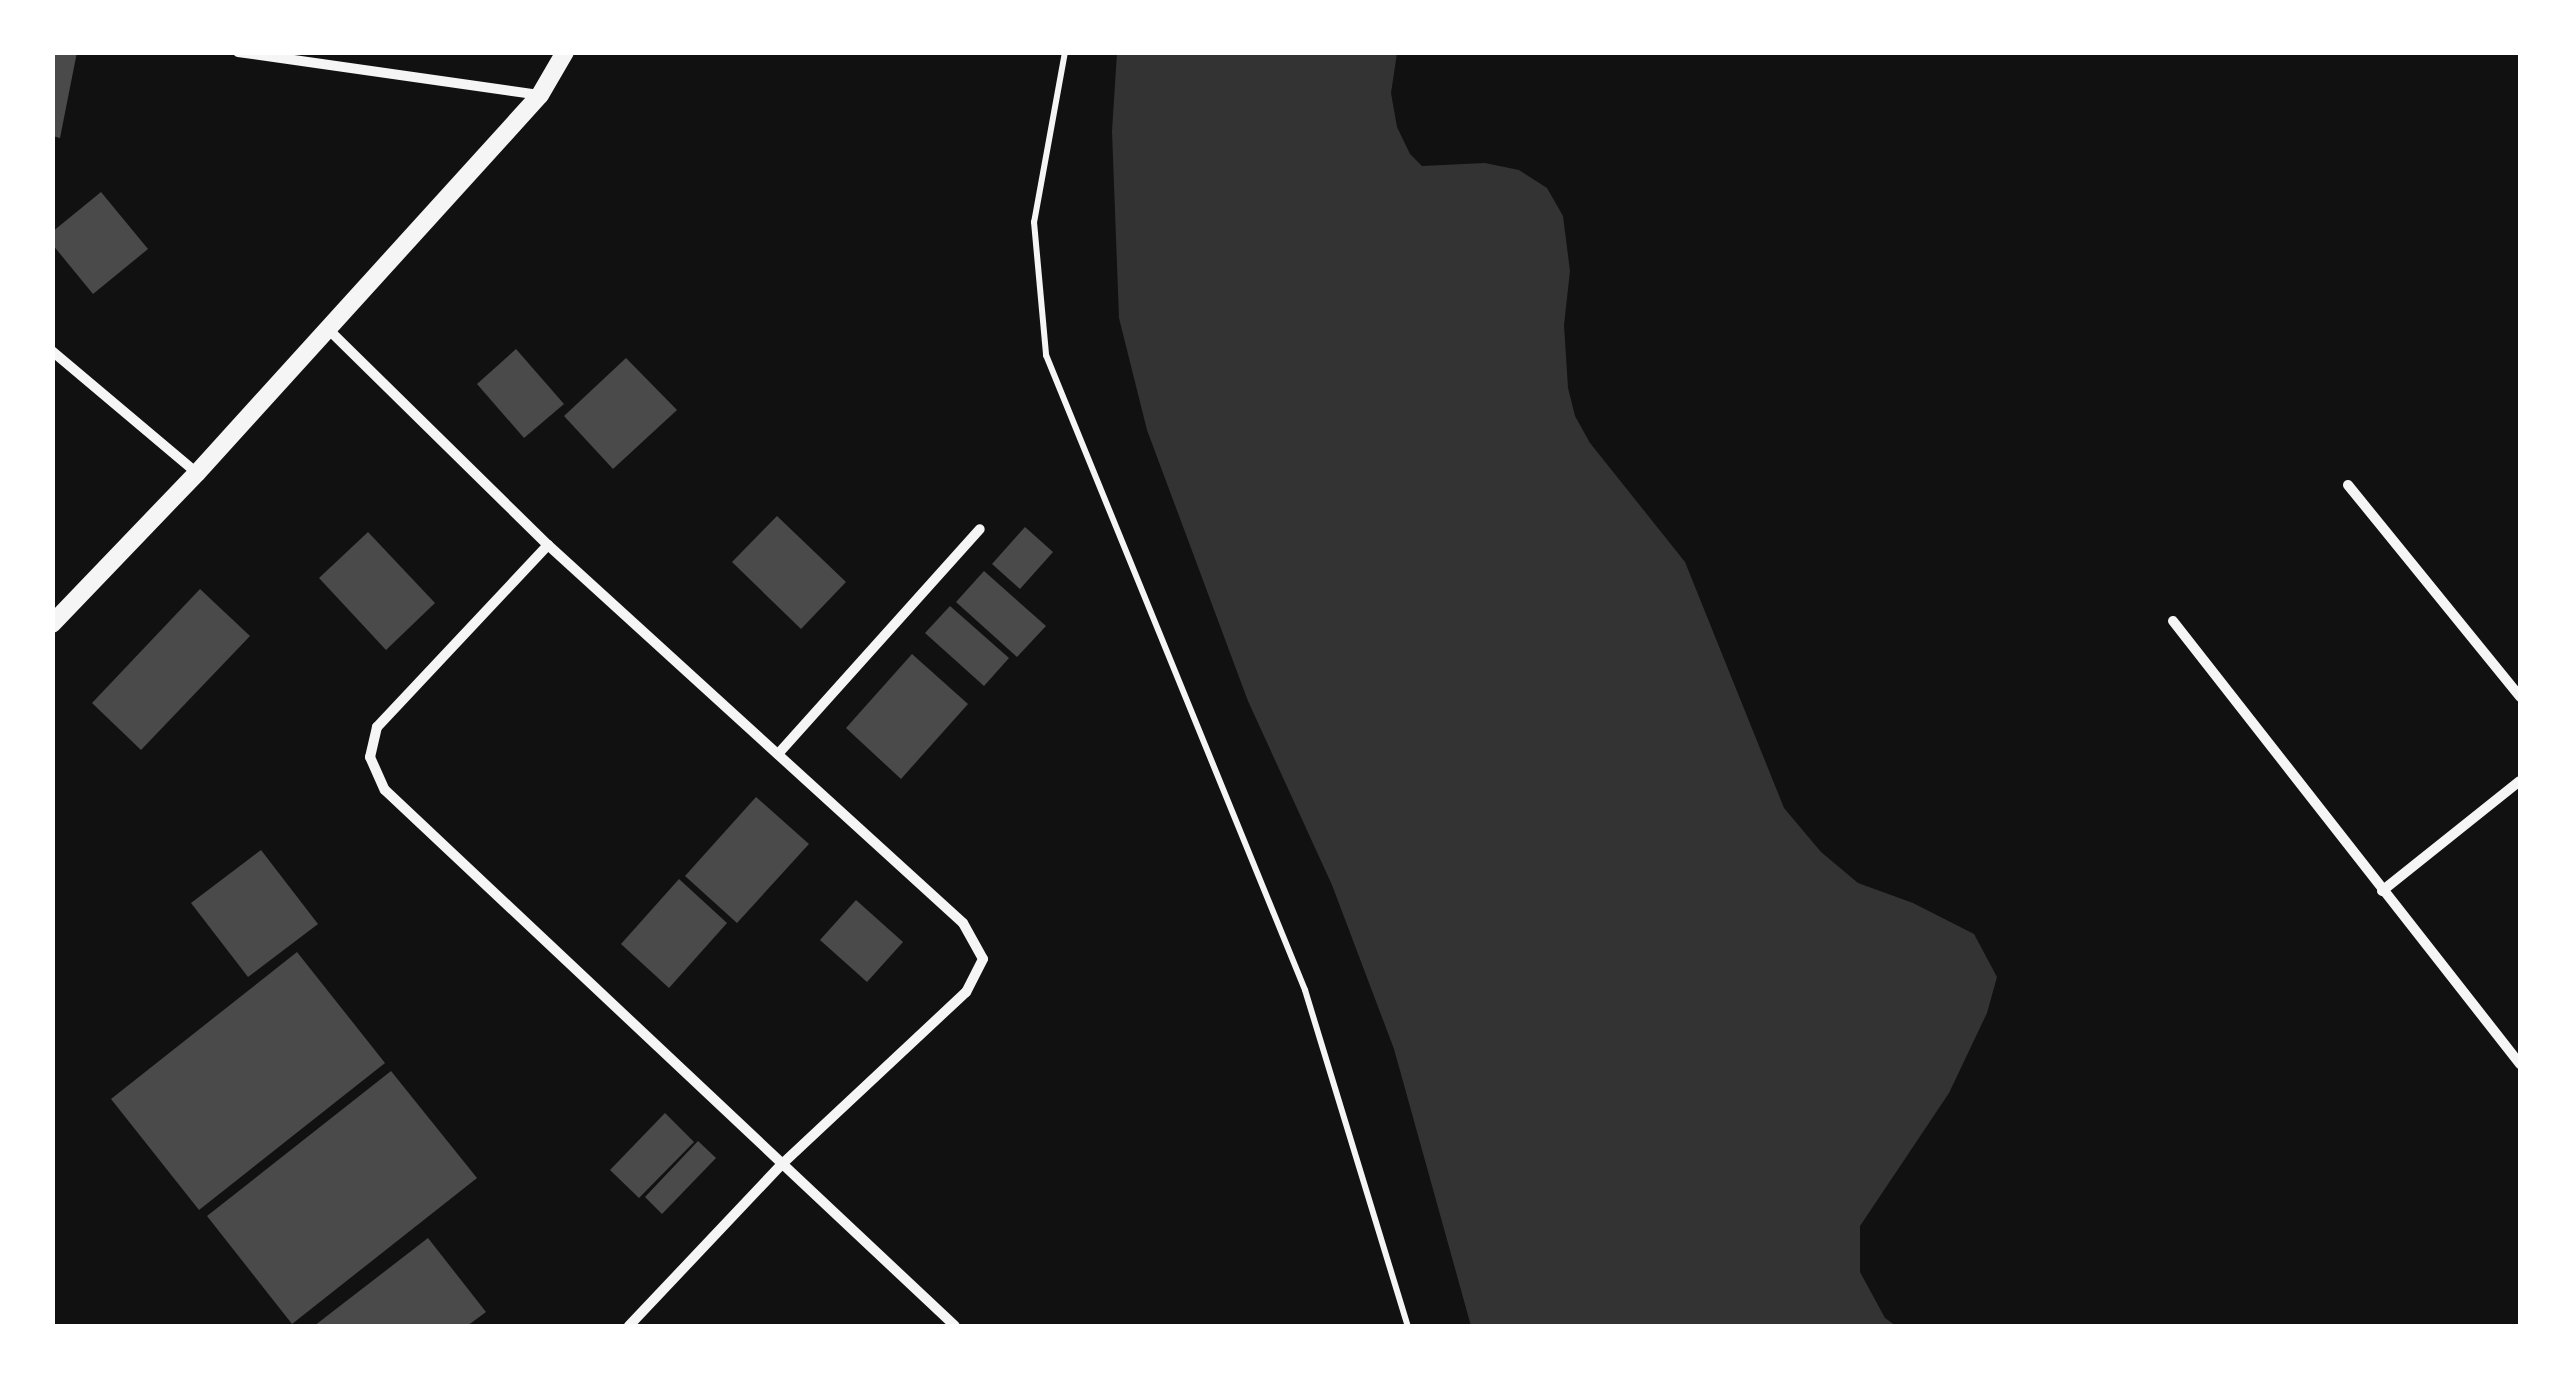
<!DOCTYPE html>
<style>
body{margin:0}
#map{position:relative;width:2573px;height:1379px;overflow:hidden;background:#111;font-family:"Nunito Sans",sans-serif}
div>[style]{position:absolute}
.water>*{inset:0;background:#333}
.building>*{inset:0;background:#4a4a4a}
.path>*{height:6px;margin:-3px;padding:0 3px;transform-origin:3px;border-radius:3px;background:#f5f5f5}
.minor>*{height:10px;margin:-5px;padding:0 5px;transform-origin:5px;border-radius:5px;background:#f5f5f5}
.tertiary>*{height:18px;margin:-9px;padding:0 9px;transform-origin:9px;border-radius:9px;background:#f5f5f5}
span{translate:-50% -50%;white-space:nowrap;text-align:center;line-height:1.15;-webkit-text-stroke:8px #fff;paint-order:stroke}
.frame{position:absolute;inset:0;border:55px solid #fff;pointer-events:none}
</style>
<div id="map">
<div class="water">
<i style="clip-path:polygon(1117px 53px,1397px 53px,1391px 93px,1397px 127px,1410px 154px,1422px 166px,1485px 163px,1519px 170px,1547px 188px,1563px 216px,1570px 271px,1564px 325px,1568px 388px,1575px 416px,1590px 443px,1685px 562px,1784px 808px,1821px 852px,1858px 883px,1913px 903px,1974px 934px,1997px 977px,1987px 1013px,1949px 1093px,1860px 1226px,1860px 1272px,1885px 1318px,1896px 1326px,1471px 1326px,1394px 1049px,1332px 885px,1248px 701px,1147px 430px,1119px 318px,1112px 131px)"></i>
</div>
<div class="building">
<i style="clip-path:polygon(52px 52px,77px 52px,60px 138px,52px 136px)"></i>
<i style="clip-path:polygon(101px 192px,148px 249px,93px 294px,52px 244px,52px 232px)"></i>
<i style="clip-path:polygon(516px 349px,564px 404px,524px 438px,477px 384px)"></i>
<i style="clip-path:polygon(626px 358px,677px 410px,613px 469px,564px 416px)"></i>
<i style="clip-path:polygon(777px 516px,846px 582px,801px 629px,732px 562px)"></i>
<i style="clip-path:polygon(1025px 527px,1053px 552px,1020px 589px,992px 564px)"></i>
<i style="clip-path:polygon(368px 532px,435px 603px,386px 650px,319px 578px)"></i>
<i style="clip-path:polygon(984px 571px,1046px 626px,1017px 657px,956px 602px)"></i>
<i style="clip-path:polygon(200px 589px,250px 636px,141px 750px,92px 703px)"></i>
<i style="clip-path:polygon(950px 606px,1009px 658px,984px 686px,925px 633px)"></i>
<i style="clip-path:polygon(912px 654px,968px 704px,901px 779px,846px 728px)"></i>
<i style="clip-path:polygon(756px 797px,809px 844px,737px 923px,685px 876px)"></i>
<i style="clip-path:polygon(261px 850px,318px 924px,248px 977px,191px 903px)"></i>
<i style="clip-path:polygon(679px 879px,727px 923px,669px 988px,621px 944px)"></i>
<i style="clip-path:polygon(856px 900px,903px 942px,867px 982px,820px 940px)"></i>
<i style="clip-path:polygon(297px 952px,385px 1063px,199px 1210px,111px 1099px)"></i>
<i style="clip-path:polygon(391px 1071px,477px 1178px,292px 1324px,207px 1216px)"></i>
<i style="clip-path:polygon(665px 1113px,694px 1142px,639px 1198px,610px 1170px)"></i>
<i style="clip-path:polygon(698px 1141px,716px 1158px,662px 1214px,645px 1197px)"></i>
<i style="clip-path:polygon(428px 1238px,486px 1312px,467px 1326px,314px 1326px)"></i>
</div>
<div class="path">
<i style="left:1065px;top:52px;width:173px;rotate:100.3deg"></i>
<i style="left:1034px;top:222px;width:134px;rotate:84.8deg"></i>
<i style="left:1046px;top:355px;width:686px;rotate:67.81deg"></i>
<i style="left:1305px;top:990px;width:351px;rotate:73deg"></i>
</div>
<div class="minor">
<i style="left:238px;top:52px;width:304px;rotate:8.1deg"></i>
<i style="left:328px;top:329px;width:308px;rotate:44.5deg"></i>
<i style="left:548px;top:545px;width:561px;rotate:42.33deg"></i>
<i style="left:963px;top:923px;width:41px;rotate:60.9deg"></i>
<i style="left:983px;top:959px;width:37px;rotate:117deg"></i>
<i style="left:966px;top:992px;width:252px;rotate:136.9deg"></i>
<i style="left:782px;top:1164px;width:223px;rotate:133.4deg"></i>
<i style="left:52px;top:351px;width:189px;rotate:40.1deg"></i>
<i style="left:2348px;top:485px;width:273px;rotate:50.9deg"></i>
<i style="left:548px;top:545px;width:250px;rotate:133.2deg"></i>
<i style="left:377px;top:727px;width:31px;rotate:103deg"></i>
<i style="left:370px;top:757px;width:36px;rotate:66deg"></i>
<i style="left:385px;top:790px;width:782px;rotate:43.24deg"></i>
<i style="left:2173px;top:621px;width:563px;rotate:51.93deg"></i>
<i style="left:778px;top:754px;width:302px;rotate:-48.1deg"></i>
<i style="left:2382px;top:891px;width:176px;rotate:-38.6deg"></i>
</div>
<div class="tertiary">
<i style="left:52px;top:624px;width:209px;rotate:-46.2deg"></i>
<i style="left:197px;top:473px;width:510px;rotate:-47.78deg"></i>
<i style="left:540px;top:95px;width:50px;rotate:-59.8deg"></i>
</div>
<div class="frame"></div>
</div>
